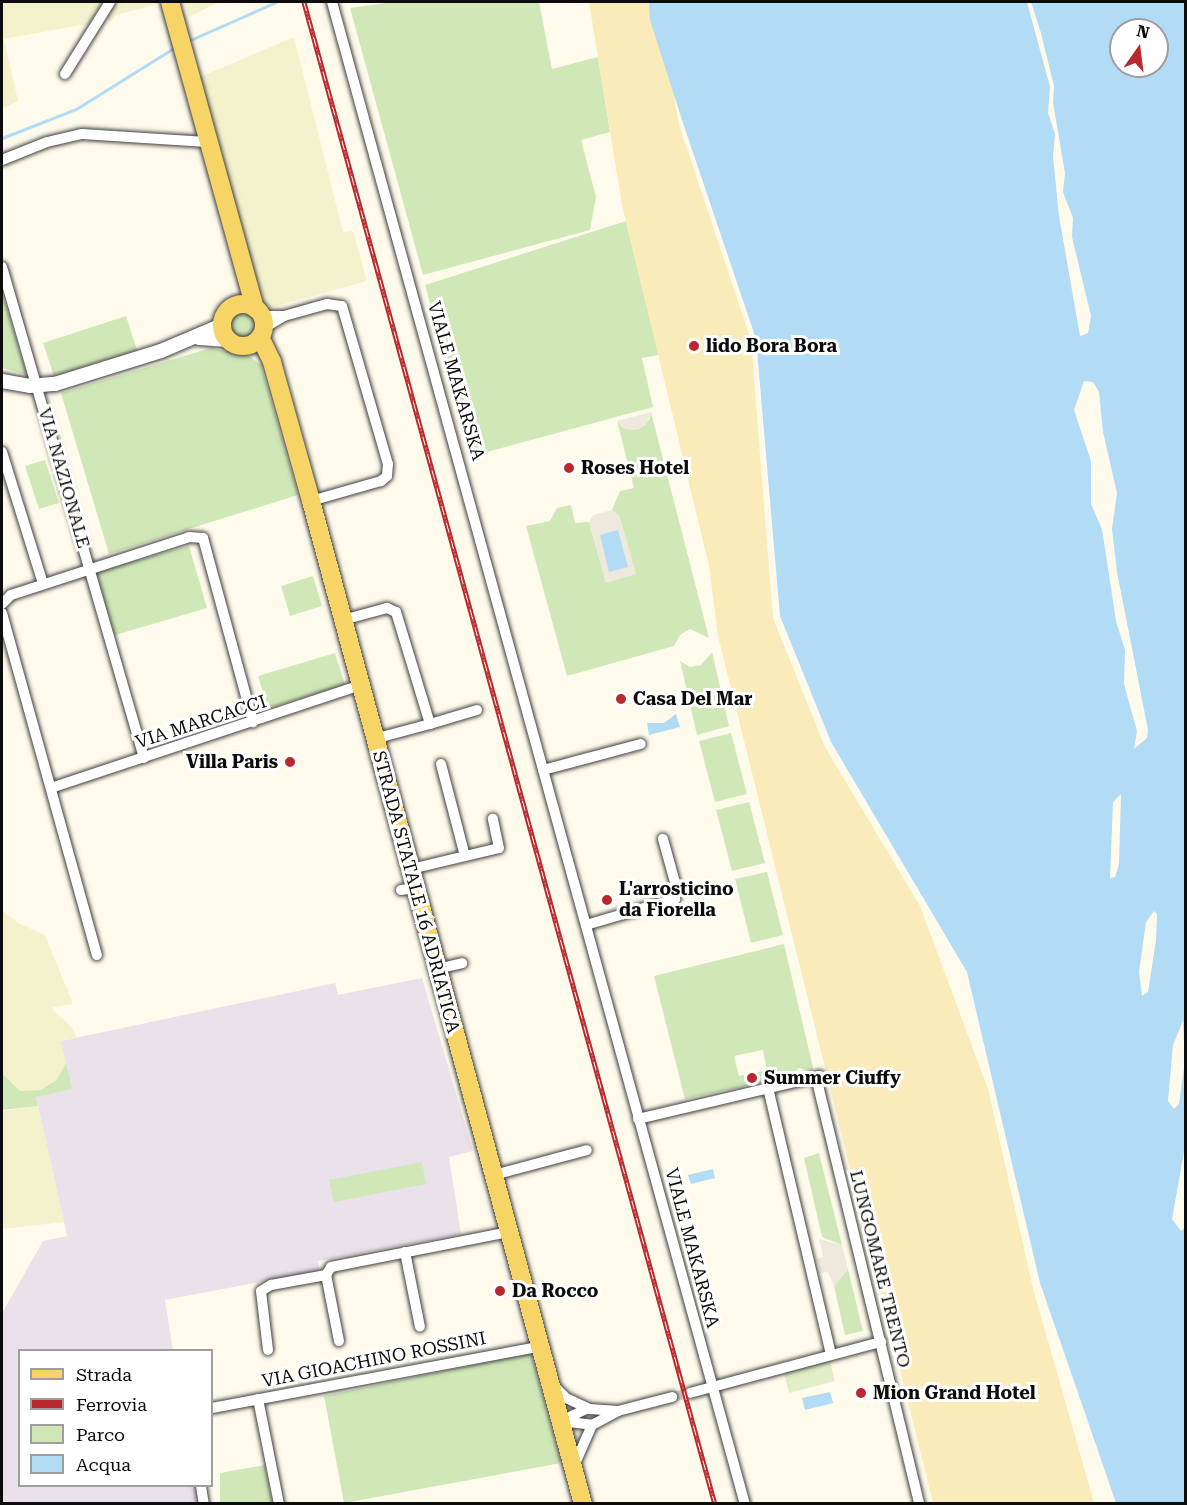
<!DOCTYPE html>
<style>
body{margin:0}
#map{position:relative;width:1187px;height:1505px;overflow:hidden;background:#fffbec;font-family:"Roboto Serif",serif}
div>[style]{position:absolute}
.industrial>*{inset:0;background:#eae1eb}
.farmland>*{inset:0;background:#f4f1cd}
.green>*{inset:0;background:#d0e8b7}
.round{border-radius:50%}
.sand>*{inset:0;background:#f9ecba}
.pitch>*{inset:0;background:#e1efc8}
.plaza>*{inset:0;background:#eee9dc}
.water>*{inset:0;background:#b2dbf5}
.pier>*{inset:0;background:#fffbec}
.stream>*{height:3px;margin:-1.5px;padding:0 1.5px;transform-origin:1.5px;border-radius:1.5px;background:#b2dbf5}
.minor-tunnel>*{height:10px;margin-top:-5px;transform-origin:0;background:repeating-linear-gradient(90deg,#dbd7ca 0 10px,transparent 0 15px)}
.roads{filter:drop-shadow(0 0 2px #3f3f3f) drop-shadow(0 0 2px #3f3f3f)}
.minor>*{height:10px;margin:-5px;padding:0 5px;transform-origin:5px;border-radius:5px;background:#fff}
.tertiary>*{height:14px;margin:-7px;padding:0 7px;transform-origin:7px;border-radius:7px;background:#fff}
.primary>*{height:18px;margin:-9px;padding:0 9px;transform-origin:9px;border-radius:9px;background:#f6d465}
.primary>.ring{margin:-9px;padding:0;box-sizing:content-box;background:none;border:18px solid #f6d465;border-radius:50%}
.rail>*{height:5px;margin-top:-2.5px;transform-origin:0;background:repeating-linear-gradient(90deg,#fff 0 9px,#ba272c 0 18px);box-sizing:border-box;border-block:2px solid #ba272c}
.dots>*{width:16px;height:16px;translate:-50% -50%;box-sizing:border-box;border:3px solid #fff;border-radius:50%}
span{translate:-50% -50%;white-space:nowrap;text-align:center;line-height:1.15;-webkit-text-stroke:6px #fff;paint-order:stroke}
.poi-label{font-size:18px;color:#0c0c0c;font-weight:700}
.left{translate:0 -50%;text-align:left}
.right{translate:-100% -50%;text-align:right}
.street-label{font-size:18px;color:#0c0c0c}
.frame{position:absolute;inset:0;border:3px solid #0c0c0c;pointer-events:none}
.legend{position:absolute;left:18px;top:1349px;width:195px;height:138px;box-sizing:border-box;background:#fff;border:2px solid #9e9e9e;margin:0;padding:8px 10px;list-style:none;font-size:18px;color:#0c0c0c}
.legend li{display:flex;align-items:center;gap:12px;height:30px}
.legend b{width:30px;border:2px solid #9e9e9e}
.north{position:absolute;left:1109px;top:18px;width:60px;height:60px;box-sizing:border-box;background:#fff;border:2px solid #9e9e9e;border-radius:50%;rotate:14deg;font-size:16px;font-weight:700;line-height:24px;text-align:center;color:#0c0c0c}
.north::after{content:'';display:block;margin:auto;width:21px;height:27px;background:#ba272c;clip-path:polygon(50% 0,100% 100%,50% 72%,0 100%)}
</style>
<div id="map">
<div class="industrial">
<i style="clip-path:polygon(422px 978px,473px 1151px,449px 1157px,461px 1234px,318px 1261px,319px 1271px,165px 1300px,173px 1350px,20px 1350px,20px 1486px,197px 1486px,200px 1503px,2px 1504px,2px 1313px,43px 1241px,67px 1236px,36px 1097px,61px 1041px,335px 983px,338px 995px)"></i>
</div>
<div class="farmland">
<i style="clip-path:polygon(2px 2px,106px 2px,93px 23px,4px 39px,18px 101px,2px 109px)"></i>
<i style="clip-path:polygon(116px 2px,162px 2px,163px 3px,116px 15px,110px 22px,106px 17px)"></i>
<i style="clip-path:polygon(185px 2px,219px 2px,189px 17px)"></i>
<i style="clip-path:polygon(294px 37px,343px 232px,353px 231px,367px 281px,265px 309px,200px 77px)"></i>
<i style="clip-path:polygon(2px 910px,18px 923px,45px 935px,73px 1004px,53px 1007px,53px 1011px,71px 1026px,77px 1038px,61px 1041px,66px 1063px,57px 1080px,41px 1090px,20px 1091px,2px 1073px)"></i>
<i style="clip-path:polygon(38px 1106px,64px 1222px,2px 1229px,2px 1111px)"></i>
</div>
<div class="green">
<i style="clip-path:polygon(393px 2px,539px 2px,552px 69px,598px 57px,610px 132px,581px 140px,596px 197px,590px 230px,423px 275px,350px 8px)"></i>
<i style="clip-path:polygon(626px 221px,659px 355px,642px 358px,653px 407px,472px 456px,425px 285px)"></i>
<i style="clip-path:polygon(2px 293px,27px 375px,2px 368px)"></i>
<i class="round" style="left:229px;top:311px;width:28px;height:28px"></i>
<i style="clip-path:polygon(126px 316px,137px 350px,54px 376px,43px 343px)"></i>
<i style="clip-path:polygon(211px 348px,249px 356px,261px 365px,298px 495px,109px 554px,61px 393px)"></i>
<i style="clip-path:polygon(651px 412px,709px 638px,690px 629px,680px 635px,674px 646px,567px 676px,526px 526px,550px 521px,557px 508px,571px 505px,575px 523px,589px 522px,606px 582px,620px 517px,612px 510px,620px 491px,634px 488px,617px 421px,622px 427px,639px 429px,649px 420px)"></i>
<i style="clip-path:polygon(45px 460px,59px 503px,39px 509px,25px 466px)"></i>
<i style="clip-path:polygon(189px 546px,207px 608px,115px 635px,96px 572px)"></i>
<i style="clip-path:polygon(313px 576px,322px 606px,290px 616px,281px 586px)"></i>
<i style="clip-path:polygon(712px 652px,729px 726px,697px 735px,680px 661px,690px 667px,701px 665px)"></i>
<i style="clip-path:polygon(335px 653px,345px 685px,268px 708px,258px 676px)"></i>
<i style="clip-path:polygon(731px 733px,747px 794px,715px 802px,699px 741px)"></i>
<i style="clip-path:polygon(749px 802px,765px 863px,732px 871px,716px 810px)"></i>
<i style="clip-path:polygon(767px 872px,783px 935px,751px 943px,735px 879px)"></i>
<i style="clip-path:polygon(evenodd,784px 944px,814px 1072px,799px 1068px,787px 1077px,685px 1099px,654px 976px,784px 944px,763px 1050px,767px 1070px,739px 1076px,734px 1056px,763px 1050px)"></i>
<i style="clip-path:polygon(66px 1063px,72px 1089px,36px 1097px,38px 1106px,2px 1110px,2px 1073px,20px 1091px,41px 1090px,57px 1080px)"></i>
<i style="clip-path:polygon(819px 1153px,842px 1245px,822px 1237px,804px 1158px)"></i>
<i style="clip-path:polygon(422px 1162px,426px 1184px,334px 1202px,329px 1180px)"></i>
<i style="clip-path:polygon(848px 1269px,863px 1331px,845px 1335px,834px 1286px)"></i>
<i style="clip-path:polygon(531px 1353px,561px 1463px,344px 1503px,324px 1396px)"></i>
<i style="clip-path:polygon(265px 1465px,272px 1503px,220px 1503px,220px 1473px)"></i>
</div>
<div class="sand">
<i style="clip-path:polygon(589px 2px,658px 2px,679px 125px,751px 340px,773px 618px,825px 747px,920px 906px,988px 1089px,1033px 1288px,1094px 1503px,933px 1503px,718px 636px,709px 566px,622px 205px)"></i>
</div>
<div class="pitch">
<i style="clip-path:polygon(830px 1361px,835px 1381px,789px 1393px,784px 1373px)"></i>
</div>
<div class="plaza">
<i style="clip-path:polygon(651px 412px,646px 425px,636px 430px,625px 429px,617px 421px)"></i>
<i style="clip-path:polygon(612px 510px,620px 517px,636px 574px,606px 583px,589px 522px,593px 515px)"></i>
<i style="clip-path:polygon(819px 1239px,842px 1245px,848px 1269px,834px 1286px,828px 1272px,820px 1273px,817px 1259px,823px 1257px)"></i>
</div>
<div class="water">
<i style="clip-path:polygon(evenodd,649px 2px,1185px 2px,1185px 1503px,1116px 1503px,1040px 1283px,967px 972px,831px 742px,780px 616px,756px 339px,682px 120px,650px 20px,649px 2px,1121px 30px,1157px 30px,1157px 66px,1121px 66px,1121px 30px)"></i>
<i style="clip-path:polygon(618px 530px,628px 567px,609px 572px,600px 535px)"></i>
<i style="clip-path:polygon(676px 714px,680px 727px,649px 735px,647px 723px,664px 723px)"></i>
<i style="clip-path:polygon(713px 1169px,715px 1178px,691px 1184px,688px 1175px)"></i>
<i style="clip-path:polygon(830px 1392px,833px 1403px,805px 1410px,802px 1398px)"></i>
</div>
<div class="pier">
<i style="clip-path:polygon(1027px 2px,1031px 2px,1041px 33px,1054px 86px,1053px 103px,1065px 173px,1063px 192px,1073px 218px,1072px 237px,1091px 316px,1088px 333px,1080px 336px,1059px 216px,1053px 157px,1055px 134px,1048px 113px,1050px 87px)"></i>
<i style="clip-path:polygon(1084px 381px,1093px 382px,1099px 392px,1103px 432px,1117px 493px,1112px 529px,1117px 572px,1148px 730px,1147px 738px,1134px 749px,1137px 731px,1124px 684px,1125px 650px,1116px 621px,1102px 529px,1091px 504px,1091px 461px,1074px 410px)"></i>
<i style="clip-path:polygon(1121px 794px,1119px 864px,1115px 877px,1110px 878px,1113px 802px)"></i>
<i style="clip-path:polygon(1154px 911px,1157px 914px,1156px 940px,1148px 992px,1142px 996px,1139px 972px,1146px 922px)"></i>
<i style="clip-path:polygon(1183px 1021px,1185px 1061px,1179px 1104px,1174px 1109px,1168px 1101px,1173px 1045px)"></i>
<i style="clip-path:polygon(1185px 1146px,1186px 1227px,1181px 1231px,1172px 1219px)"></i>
</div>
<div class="stream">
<i style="left:188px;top:41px;width:96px;rotate:-23.9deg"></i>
<i style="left:2px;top:138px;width:79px;rotate:-21.4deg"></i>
<i style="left:76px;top:109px;width:119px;rotate:-32deg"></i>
</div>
<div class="minor-tunnel">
<i style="left:672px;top:1397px;width:18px;rotate:-13deg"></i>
</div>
<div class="roads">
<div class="minor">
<i style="left:332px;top:2px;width:1558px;rotate:74.63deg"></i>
<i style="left:65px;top:74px;width:85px;rotate:-58deg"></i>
<i style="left:2px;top:160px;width:48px;rotate:-21.8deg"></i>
<i style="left:47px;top:142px;width:36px;rotate:-13deg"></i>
<i style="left:82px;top:134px;width:125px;rotate:3.7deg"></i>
<i style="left:2px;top:267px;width:511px;rotate:73.87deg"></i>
<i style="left:262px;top:316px;width:22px"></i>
<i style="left:264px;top:328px;width:23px;rotate:-31deg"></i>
<i style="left:284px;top:316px;width:45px;rotate:-15.6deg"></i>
<i style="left:327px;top:304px;width:15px;rotate:8deg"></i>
<i style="left:342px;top:306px;width:165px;rotate:73.8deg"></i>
<i style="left:388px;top:464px;width:12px;rotate:95deg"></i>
<i style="left:387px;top:476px;width:8px;rotate:140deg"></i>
<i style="left:381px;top:481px;width:73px;rotate:164.1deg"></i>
<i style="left:2px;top:452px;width:138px;rotate:72.7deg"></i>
<i style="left:2px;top:604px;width:13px;rotate:-45deg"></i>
<i style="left:11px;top:595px;width:187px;rotate:-18deg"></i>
<i style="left:189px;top:537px;width:14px;rotate:4deg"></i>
<i style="left:203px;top:538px;width:191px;rotate:74.8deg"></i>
<i style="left:2px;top:613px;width:355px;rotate:74.5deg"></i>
<i style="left:343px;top:620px;width:46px;rotate:-15.3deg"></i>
<i style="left:387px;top:608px;width:10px;rotate:24deg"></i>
<i style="left:396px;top:612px;width:117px;rotate:73.1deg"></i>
<i style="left:430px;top:724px;width:58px;rotate:165deg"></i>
<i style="left:430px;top:724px;width:49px;rotate:-16.6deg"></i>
<i style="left:441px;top:764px;width:95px;rotate:75.4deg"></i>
<i style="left:543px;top:770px;width:101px;rotate:-14.9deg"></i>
<i style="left:51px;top:788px;width:327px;rotate:-18.4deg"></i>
<i style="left:411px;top:869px;width:90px;rotate:-13.4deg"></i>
<i style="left:499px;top:848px;width:30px;rotate:-102deg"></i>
<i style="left:401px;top:890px;width:15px;rotate:-8deg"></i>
<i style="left:586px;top:925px;width:93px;rotate:-16.3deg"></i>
<i style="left:675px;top:899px;width:13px;rotate:-86deg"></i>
<i style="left:676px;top:886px;width:49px;rotate:-105.5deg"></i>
<i style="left:437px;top:969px;width:26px;rotate:-13deg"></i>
<i style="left:816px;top:1077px;width:439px;rotate:76.4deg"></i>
<i style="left:768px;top:1088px;width:274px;rotate:76.7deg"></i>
<i style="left:638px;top:1119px;width:187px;rotate:-13.3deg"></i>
<i style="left:494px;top:1175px;width:96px;rotate:-15deg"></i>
<i style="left:405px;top:1252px;width:76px;rotate:78.7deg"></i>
<i style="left:339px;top:1341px;width:67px;rotate:-101.1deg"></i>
<i style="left:326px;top:1275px;width:9px;rotate:-58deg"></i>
<i style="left:331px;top:1267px;width:182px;rotate:-11.1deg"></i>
<i style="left:268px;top:1350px;width:59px;rotate:-96.8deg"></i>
<i style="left:261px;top:1291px;width:12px;rotate:-31deg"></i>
<i style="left:271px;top:1285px;width:56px;rotate:-10.3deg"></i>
<i style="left:555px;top:1387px;width:16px;rotate:45deg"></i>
<i style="left:566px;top:1398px;width:26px;rotate:25deg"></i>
<i style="left:690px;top:1393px;width:198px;rotate:-15deg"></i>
<i style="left:258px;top:1399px;width:107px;rotate:78.7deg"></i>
<i style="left:212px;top:1408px;width:336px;rotate:-10.6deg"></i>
<i style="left:618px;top:1411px;width:32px;rotate:-176deg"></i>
<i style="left:586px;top:1409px;width:28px;rotate:154deg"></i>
<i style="left:561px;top:1421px;width:31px;rotate:7deg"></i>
<i style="left:592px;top:1425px;width:30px;rotate:-28deg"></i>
<i style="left:618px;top:1411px;width:56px;rotate:-14.5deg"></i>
<i style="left:574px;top:1466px;width:45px;rotate:-66.3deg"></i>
<i style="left:201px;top:1486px;width:18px;rotate:81deg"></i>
</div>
<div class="tertiary">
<i style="left:199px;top:338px;width:29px;rotate:4deg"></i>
<i style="left:2px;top:381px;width:28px;rotate:10deg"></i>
<i style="left:30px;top:386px;width:25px;rotate:-5deg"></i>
<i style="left:55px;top:384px;width:111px;rotate:-17.3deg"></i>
<i style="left:161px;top:351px;width:66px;rotate:-23.1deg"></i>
</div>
<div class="primary">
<i style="left:170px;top:2px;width:318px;rotate:74.5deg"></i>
<i class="ring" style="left:222px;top:304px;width:24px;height:24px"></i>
<i style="left:260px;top:337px;width:28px;rotate:64deg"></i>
<i style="left:272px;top:362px;width:144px;rotate:74.3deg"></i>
<i style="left:311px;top:501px;width:1039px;rotate:74.83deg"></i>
</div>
</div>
<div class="rail">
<i style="left:304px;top:2px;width:1557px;rotate:74.7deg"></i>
</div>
<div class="dots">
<i style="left:694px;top:346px;background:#ba272c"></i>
<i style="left:569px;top:468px;background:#ba272c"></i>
<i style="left:621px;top:699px;background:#ba272c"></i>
<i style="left:290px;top:762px;background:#ba272c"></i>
<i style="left:607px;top:900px;background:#ba272c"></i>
<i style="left:752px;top:1078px;background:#ba272c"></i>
<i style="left:500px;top:1291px;background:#ba272c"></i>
<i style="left:861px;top:1393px;background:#ba272c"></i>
</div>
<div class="poi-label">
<span class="left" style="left:706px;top:346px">lido Bora Bora</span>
<span class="left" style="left:581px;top:468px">Roses Hotel</span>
<span class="left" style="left:633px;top:699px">Casa Del Mar</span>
<span class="right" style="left:278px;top:762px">Villa Paris</span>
<span class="left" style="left:619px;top:900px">L'arrosticino<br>da Fiorella</span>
<span class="left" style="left:764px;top:1078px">Summer Ciuffy</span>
<span class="left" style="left:512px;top:1291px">Da Rocco</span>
<span class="left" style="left:873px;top:1393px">Mion Grand Hotel</span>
</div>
<div class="street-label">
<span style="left:456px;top:381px;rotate:74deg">VIALE MAKARSKA</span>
<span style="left:64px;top:478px;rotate:74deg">VIA NAZIONALE</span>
<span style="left:201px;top:722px;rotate:-18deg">VIA MARCACCI</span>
<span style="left:416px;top:892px;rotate:75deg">STRADA STATALE 16 ADRIATICA</span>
<span style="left:692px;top:1248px;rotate:75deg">VIALE MAKARSKA</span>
<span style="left:880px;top:1269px;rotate:76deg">LUNGOMARE TRENTO</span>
<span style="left:374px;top:1360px;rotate:-11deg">VIA GIOACHINO ROSSINI</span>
</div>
<div class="frame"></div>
<ul class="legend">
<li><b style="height:8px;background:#f6d465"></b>Strada</li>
<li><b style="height:8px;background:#ba272c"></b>Ferrovia</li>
<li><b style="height:16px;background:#d0e8b7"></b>Parco</li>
<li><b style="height:16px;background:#b2dbf5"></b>Acqua</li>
</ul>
<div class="north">N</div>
</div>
